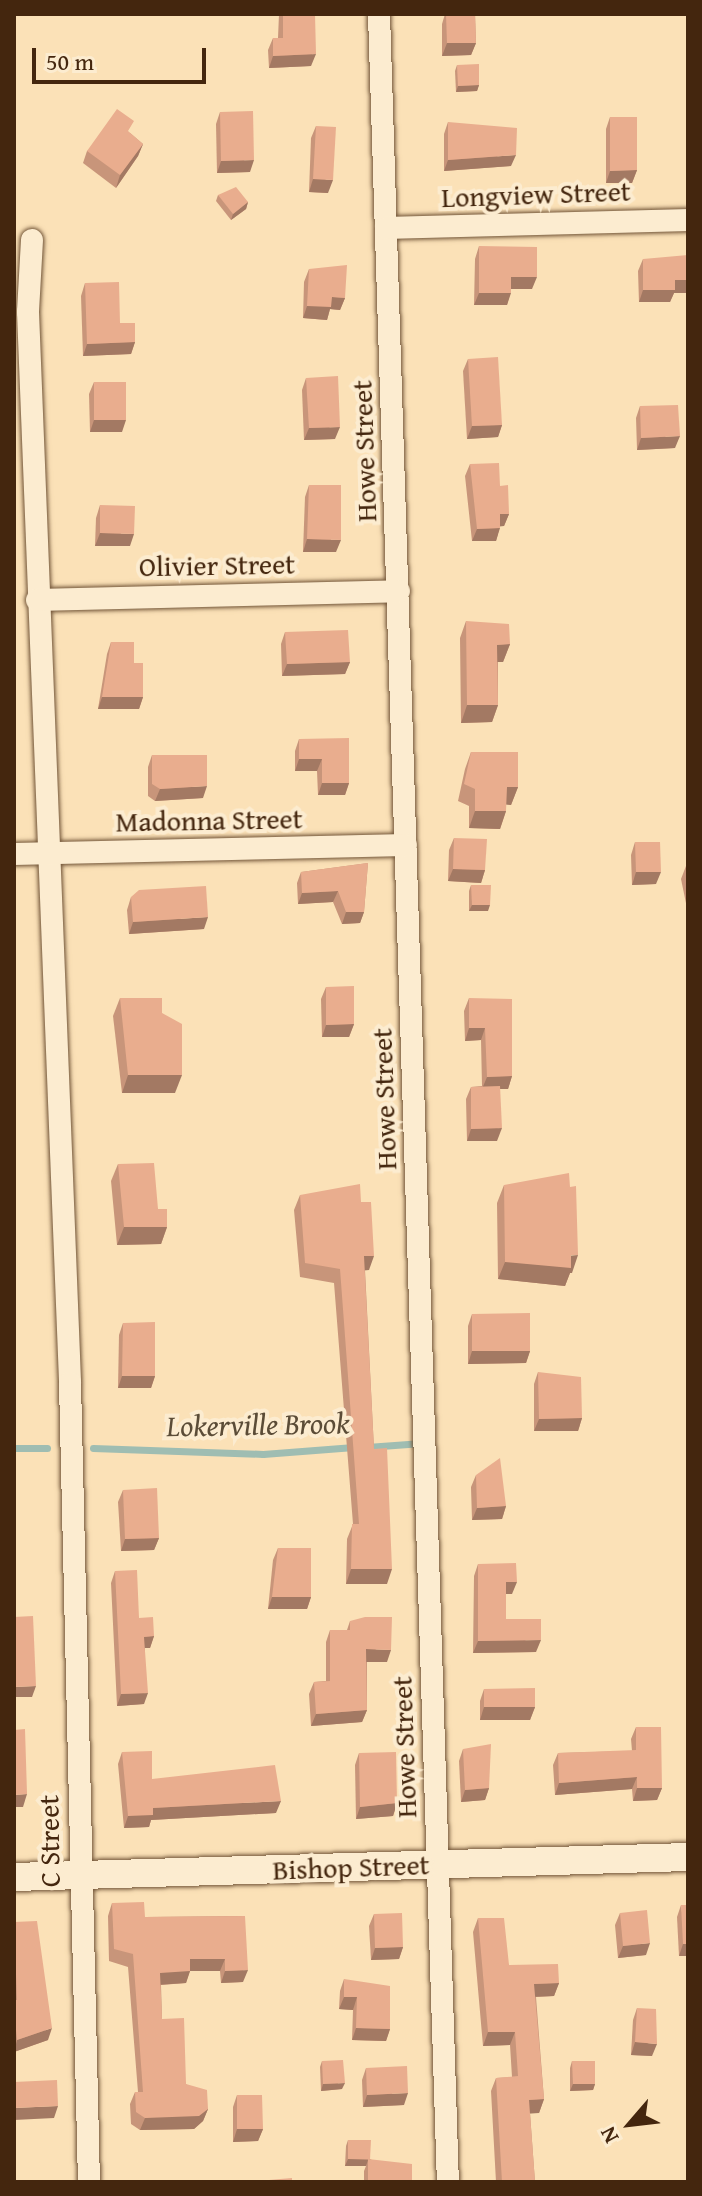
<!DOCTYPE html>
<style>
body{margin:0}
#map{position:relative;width:702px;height:2196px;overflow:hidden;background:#fbe1b7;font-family:"Gentium Book Plus",serif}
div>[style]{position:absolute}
.stream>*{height:7px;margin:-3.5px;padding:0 3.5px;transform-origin:3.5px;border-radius:3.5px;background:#9fbdb2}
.roads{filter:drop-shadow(0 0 2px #725538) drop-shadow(0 0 2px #725538)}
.minor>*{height:22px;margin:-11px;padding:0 11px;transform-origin:11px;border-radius:11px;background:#fcecd0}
.tertiary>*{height:28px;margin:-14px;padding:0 14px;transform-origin:14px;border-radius:14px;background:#fcecd0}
.wall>*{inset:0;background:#c8957a}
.shaded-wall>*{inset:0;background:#a37963}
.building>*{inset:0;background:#e9ad8e}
span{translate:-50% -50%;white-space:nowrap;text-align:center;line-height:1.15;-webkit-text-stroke:8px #fcecd0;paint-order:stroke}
.street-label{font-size:28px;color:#44260e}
.water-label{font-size:30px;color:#5b4c37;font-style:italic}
.frame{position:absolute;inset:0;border:16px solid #44260e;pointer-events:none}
.north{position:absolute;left:590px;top:2084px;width:80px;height:80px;-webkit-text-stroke:6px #fcecd0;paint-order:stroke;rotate:242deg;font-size:22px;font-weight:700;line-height:32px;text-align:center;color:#44260e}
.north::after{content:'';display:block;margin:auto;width:28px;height:36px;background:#44260e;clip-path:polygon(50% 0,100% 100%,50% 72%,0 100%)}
.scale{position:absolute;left:32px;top:48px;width:174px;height:36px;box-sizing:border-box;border:4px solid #44260e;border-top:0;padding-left:10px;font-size:24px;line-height:28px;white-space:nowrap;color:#44260e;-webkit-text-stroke:6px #fcecd0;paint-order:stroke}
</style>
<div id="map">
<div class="stream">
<i style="left:367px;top:1447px;width:55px;rotate:-4.2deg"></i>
<i style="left:14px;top:1448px;width:33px"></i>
<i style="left:93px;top:1448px;width:170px;rotate:2deg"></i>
<i style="left:263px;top:1454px;width:91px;rotate:-4.4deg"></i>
</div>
<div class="roads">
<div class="minor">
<i style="left:379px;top:14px;width:2169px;rotate:88.18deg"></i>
<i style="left:386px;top:228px;width:302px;rotate:-1.5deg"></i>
<i style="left:32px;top:240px;width:72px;rotate:93.2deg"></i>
<i style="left:28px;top:312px;width:1072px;rotate:87.75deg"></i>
<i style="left:70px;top:1383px;width:799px;rotate:88.64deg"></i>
<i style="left:37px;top:600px;width:362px;rotate:-1.4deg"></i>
<i style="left:14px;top:854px;width:392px;rotate:-1.3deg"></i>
</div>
<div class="tertiary">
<i style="left:14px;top:1877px;width:674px;rotate:-1.7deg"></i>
</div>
</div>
<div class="wall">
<i style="clip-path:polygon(279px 14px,315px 14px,311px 66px,269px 68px,268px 50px,273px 38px,278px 38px)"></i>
<i style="clip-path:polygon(445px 14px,475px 14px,476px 43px,471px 55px,442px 56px,442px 24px)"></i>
<i style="clip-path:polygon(457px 65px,479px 85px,477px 91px,456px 92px,455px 71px)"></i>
<i style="clip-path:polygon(220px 112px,250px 172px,217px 173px,216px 124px)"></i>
<i style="clip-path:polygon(610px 117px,637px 170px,632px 183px,606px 183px,606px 129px)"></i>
<i style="clip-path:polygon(448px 122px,511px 166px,444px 171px,444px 134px)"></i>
<i style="clip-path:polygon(316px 126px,328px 193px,309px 192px,311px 138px)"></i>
<i style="clip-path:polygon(130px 133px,143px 144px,138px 156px,116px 188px,83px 163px,87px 151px)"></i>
<i style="clip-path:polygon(218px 195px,248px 202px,246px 209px,231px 220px,216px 201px)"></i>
<i style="clip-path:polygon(479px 246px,532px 289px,511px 289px,507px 305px,474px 305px,475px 259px)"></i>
<i style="clip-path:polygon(643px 259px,674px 293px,670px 302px,639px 302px,638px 271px)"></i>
<i style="clip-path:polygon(309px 269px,345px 298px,340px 310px,330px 309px,327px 320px,303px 318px,304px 282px)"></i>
<i style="clip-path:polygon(85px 283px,135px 342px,131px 354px,83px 356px,81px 296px)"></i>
<i style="clip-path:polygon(468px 359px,502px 425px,498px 437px,467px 439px,463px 371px)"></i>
<i style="clip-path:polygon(306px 378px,335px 439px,304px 440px,302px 390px)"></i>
<i style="clip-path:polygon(94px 382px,122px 432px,90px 432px,89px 394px)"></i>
<i style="clip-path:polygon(640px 406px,675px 448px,637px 450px,636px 418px)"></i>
<i style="clip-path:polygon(470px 464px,500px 486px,509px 514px,504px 526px,500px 526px,496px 541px,472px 541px,465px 476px)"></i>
<i style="clip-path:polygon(309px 485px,336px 552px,303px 552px,305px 497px)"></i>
<i style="clip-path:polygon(688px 504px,688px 540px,686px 540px)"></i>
<i style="clip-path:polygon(100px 505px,130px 546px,95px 546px,96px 518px)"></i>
<i style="clip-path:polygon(466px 621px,510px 644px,503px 662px,498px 662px,498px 705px,492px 722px,461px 723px,460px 638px)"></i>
<i style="clip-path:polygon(285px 632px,350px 662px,345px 674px,282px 676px,281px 644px)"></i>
<i style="clip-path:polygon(688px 635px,688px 682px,687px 682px,687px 638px)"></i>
<i style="clip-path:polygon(111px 642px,134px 663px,143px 697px,139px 709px,98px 709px,107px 654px)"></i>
<i style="clip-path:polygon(299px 739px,349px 783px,345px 795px,318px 795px,317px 771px,295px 771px,295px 751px)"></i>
<i style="clip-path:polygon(471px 752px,518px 787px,511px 805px,506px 804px,506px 811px,500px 829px,469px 828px,469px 806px,458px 801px,465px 769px)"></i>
<i style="clip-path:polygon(152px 755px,203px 798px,155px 801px,148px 796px,148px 767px)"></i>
<i style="clip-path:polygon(454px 838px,485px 870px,481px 883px,448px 881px,449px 850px)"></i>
<i style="clip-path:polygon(635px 842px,656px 884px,632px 885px,631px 855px)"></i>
<i style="clip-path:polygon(368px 863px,364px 912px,360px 923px,342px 924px,333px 902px,298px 904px,297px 883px,301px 872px)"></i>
<i style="clip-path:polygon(686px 866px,688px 866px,688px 913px,681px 879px)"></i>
<i style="clip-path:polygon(471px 885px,488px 911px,469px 911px,469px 891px)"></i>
<i style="clip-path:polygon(131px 897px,204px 929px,129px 934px,127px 910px)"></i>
<i style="clip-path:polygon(326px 987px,354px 1024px,349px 1037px,322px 1037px,321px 999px)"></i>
<i style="clip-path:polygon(120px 998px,162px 1013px,175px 1093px,122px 1093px,113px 1016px)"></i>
<i style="clip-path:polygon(469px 998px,512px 1076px,508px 1089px,500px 1089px,497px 1141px,467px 1141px,466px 1099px,471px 1087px,482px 1086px,481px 1040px,465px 1041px,464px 1011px)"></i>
<i style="clip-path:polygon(118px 1164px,158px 1209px,167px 1227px,161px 1244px,117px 1245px,111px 1181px)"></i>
<i style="clip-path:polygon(504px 1185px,572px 1273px,570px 1273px,565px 1286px,498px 1279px,497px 1203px)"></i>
<i style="clip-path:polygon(300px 1195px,361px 1202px,369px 1270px,365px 1270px,374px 1449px,387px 1584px,346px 1584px,347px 1539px,353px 1524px,334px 1283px,300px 1277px,294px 1210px)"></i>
<i style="clip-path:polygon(472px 1314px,530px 1351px,526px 1363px,468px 1364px,468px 1326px)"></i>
<i style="clip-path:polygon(123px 1323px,155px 1376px,151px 1388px,118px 1388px,119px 1335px)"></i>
<i style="clip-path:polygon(538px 1372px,582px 1418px,578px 1431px,534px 1431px,534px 1384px)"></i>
<i style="clip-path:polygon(476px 1475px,506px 1506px,502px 1519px,472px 1520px,471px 1487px)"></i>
<i style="clip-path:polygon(123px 1490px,159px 1538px,154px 1550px,121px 1551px,118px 1502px)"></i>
<i style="clip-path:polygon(278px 1548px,311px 1597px,307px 1609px,268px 1609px,273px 1560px)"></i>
<i style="clip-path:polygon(478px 1564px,512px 1594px,506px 1594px,506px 1619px,536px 1652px,473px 1653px,474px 1576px)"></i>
<i style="clip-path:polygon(115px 1571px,139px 1618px,154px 1636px,150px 1648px,145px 1648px,144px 1704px,117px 1706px,111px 1583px)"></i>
<i style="clip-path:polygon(350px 1621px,387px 1662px,367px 1662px,367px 1710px,362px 1722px,311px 1726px,309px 1694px,314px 1682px,326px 1681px,326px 1642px,330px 1630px,347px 1630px)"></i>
<i style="clip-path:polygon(484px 1689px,535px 1707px,530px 1720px,480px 1720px,480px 1701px)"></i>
<i style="clip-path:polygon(636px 1727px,662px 1788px,657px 1800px,633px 1801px,632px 1789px,555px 1795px,553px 1765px,558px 1753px,632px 1751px,631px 1739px)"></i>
<i style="clip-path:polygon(463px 1749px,489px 1788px,485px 1800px,461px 1802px,459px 1761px)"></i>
<i style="clip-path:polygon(122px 1752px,152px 1779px,276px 1813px,151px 1820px,149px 1827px,124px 1828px,118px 1764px)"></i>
<i style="clip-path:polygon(359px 1753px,397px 1803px,393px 1816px,356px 1819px,355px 1765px)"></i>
<i style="clip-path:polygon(112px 1903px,145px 1917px,245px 1916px,243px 1982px,221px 1983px,220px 1971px,190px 1971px,186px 1983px,161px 1985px,162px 2019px,186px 2084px,208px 2109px,203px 2121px,194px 2129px,140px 2130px,131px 2124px,130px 2104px,135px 2092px,138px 2092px,128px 1967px,109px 1961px,108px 1916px)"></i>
<i style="clip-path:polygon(681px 1905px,688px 1956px,679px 1956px,677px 1917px)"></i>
<i style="clip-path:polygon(620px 1913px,646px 1955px,618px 1958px,615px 1925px)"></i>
<i style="clip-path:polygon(374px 1914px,403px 1947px,399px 1959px,371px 1960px,369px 1926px)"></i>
<i style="clip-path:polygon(478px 1918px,509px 1965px,559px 1983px,554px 1996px,536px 1997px,544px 2099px,539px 2113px,530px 2113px,535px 2182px,496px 2182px,491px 2091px,496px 2078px,512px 2077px,510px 2045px,483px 2046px,473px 1932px)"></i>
<i style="clip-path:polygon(14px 1922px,48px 2040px,14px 2052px)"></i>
<i style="clip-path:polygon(344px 1979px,390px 2029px,386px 2041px,352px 2040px,353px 2010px,339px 2009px,340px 1991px)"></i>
<i style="clip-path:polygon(637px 2008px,652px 2056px,631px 2055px,633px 2020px)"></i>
<i style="clip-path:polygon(322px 2061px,342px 2089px,321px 2091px,320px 2067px)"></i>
<i style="clip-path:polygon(572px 2061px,595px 2084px,593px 2090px,570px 2091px,570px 2068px)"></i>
<i style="clip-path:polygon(366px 2068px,404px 2105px,363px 2107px,362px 2080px)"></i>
<i style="clip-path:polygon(237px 2095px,263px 2129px,258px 2141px,233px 2142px,233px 2107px)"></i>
<i style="clip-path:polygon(348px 2140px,370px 2159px,412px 2182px,364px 2182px,364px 2171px,366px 2166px,345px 2166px,346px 2146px)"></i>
</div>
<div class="shaded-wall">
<i style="clip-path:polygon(447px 43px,476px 43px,471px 55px,442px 56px)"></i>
<i style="clip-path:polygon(316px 54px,311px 66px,269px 68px,273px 56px)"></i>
<i style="clip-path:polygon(479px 85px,477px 91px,456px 92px,458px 86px)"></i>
<i style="clip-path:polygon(143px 144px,138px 156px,116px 188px,120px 175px)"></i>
<i style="clip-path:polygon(516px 155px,511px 166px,444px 171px,448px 160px)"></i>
<i style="clip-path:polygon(254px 160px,250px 172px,217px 173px,221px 161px)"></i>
<i style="clip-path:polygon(637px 170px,632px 183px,606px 183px,610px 171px)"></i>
<i style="clip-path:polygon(313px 179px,333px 180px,328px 193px,309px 192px)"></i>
<i style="clip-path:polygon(248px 202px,246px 209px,231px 220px,233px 214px)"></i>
<i style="clip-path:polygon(511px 277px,537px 277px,532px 289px,507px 289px)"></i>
<i style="clip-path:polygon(675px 280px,688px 280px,688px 293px,674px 293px,670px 302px,639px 302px,643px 290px)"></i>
<i style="clip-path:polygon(479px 293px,511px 293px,507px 305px,474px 305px)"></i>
<i style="clip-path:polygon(332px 297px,345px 298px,340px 310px,330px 309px,327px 320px,303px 318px,307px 306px)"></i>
<i style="clip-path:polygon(135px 342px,131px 354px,83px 356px,87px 344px)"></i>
<i style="clip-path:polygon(94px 420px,126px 420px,122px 432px,90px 432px)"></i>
<i style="clip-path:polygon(502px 425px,498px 437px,467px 439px,472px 426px)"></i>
<i style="clip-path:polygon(340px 427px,335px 439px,304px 440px,309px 428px)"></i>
<i style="clip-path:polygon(680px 436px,675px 448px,637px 450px,641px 438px)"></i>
<i style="clip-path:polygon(500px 514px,509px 514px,504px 526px,495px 527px)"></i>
<i style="clip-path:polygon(500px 528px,496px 541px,472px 541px,477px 529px)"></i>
<i style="clip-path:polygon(100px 533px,134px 534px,130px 546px,95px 546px)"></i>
<i style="clip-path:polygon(307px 539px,341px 540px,336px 552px,303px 552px)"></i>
<i style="clip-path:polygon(510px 644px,503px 662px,491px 662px,497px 645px)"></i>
<i style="clip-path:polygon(350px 662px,345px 674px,282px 676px,287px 664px)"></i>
<i style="clip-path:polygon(102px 697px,143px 697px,139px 709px,98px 709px)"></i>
<i style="clip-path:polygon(467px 705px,498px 705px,492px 722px,461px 723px)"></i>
<i style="clip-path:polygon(299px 759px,322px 759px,317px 771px,295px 771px)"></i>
<i style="clip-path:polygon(322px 783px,349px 783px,345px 795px,318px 795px)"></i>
<i style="clip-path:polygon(207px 786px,203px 798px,155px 801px,160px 789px)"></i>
<i style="clip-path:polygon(507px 787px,518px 787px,511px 805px,500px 804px)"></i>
<i style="clip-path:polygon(475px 811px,506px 811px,500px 829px,469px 828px)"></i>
<i style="clip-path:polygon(453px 869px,485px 870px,481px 883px,448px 881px)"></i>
<i style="clip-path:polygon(636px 872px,661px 872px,656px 884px,632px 885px)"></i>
<i style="clip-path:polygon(338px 891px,333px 902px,298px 904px,302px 893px)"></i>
<i style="clip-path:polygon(472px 905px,490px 905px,488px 911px,469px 911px)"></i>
<i style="clip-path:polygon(346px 912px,364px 912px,360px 923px,342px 924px)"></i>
<i style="clip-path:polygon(208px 917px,204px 929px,129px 934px,133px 922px)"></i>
<i style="clip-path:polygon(354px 1024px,349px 1037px,322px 1037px,326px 1025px)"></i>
<i style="clip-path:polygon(469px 1028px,485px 1028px,481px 1040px,465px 1041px)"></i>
<i style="clip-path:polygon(128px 1075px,182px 1075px,175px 1093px,122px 1093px)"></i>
<i style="clip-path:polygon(512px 1076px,508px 1089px,482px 1089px,487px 1077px)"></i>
<i style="clip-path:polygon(502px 1128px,497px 1141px,467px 1141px,471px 1129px)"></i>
<i style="clip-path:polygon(124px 1227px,167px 1227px,161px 1244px,117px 1245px)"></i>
<i style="clip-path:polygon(578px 1255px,572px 1273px,570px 1273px,565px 1286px,498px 1279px,505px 1262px)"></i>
<i style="clip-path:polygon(364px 1256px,374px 1256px,369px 1270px,359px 1271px)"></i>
<i style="clip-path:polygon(472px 1351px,530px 1351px,526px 1363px,468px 1364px)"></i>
<i style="clip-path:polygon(122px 1376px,155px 1376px,151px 1388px,118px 1388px)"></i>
<i style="clip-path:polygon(582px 1418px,578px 1431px,534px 1431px,539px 1419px)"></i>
<i style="clip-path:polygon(506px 1506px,502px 1519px,472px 1520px,477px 1508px)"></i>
<i style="clip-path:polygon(159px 1538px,154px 1550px,121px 1551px,125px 1539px)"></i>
<i style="clip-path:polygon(351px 1569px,392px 1569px,387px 1584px,346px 1584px)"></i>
<i style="clip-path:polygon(506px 1582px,517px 1582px,512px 1594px,501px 1594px)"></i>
<i style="clip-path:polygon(272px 1597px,311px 1597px,307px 1609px,268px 1609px)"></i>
<i style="clip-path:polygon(154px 1636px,150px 1648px,140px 1648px,144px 1637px)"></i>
<i style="clip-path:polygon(541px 1640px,536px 1652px,473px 1653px,478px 1641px)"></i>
<i style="clip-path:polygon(366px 1649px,391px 1650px,387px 1662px,362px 1662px)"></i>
<i style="clip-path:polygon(36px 1686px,32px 1697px,14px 1697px,14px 1687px)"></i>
<i style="clip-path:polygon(148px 1693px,144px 1704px,117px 1706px,121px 1694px)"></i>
<i style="clip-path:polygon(484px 1707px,535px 1707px,530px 1720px,480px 1720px)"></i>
<i style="clip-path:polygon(367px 1710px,362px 1722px,311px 1726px,316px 1714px)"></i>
<i style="clip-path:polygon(637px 1777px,632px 1789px,555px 1795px,559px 1783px)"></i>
<i style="clip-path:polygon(489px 1788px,485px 1800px,461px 1802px,465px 1790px)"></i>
<i style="clip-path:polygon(637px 1788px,662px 1788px,657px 1800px,633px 1801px)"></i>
<i style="clip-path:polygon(27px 1794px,23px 1807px,14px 1807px,14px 1795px)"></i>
<i style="clip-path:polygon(281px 1801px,276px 1813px,151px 1820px,149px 1827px,124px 1828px,128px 1816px,153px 1808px)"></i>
<i style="clip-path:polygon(397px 1803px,393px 1816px,356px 1819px,360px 1807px)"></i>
<i style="clip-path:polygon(650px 1943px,646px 1955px,618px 1958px,623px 1946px)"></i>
<i style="clip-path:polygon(683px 1944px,688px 1944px,688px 1956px,679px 1956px)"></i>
<i style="clip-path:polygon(403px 1947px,399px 1959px,371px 1960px,375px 1948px)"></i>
<i style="clip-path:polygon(190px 1959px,225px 1959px,220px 1971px,190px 1971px,186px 1983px,156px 1985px,160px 1973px)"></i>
<i style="clip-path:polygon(248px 1970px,243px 1982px,221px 1983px,225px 1971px)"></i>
<i style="clip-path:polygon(559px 1983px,554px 1996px,529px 1997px,534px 1984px)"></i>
<i style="clip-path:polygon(344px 1997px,357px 1997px,353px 2010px,339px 2009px)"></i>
<i style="clip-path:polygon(52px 2028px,48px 2040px,14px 2052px,17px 2040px)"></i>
<i style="clip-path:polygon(356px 2028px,390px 2029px,386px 2041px,352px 2040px)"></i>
<i style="clip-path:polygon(488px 2032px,515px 2032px,510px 2045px,483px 2046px)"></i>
<i style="clip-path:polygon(635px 2042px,657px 2044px,652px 2056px,631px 2055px)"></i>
<i style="clip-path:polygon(345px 2083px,342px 2089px,321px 2091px,323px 2084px)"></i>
<i style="clip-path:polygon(573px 2084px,595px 2084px,593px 2090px,570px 2091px)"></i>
<i style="clip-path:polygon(408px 2093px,404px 2105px,363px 2107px,367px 2095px)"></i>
<i style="clip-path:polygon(544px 2099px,539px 2113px,524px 2114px,529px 2100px)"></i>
<i style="clip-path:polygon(58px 2106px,54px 2118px,14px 2120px,14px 2108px)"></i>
<i style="clip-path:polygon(208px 2109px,203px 2121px,194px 2129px,140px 2130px,145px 2118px)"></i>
<i style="clip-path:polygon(237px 2129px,263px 2129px,258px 2141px,233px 2142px)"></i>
<i style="clip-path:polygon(348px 2159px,368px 2160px,366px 2166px,345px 2166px)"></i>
</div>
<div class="building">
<i style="clip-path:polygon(283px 14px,315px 14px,316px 54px,273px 56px,273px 38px,283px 38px)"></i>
<i style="clip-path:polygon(446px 14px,475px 14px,476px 43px,447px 43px)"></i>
<i style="clip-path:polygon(479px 64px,479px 85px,458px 86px,457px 65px)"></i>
<i style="clip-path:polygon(117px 109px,134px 121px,128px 131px,143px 144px,120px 175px,87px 151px)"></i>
<i style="clip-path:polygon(253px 111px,254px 160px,221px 161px,220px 112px)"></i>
<i style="clip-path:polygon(610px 117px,637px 117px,637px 170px,610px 171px)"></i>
<i style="clip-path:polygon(448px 122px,517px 128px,516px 155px,448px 160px)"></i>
<i style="clip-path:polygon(316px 126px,336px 127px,333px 180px,313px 179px)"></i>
<i style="clip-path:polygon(236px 187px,248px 202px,233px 214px,218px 195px)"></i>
<i style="clip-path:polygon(479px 246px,537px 247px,537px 277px,511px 277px,511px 293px,479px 293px)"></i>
<i style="clip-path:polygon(688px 255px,688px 280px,675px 280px,675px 290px,643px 290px,643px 259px)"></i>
<i style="clip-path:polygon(347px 265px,345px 298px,332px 297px,331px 307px,307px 306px,309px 269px)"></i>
<i style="clip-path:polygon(119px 282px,120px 323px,135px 323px,135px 342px,87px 344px,85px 283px)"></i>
<i style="clip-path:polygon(498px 357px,502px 425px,472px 426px,468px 359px)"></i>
<i style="clip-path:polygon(338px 376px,340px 427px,309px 428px,306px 378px)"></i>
<i style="clip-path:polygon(94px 382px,126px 382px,126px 420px,94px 420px)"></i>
<i style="clip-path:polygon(678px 405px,680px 436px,641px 438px,640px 406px)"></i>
<i style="clip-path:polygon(499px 463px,500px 486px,508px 485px,509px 514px,500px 514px,500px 528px,477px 529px,470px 464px)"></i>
<i style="clip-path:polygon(309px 485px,341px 485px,341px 540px,307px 539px)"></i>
<i style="clip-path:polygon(100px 505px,135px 506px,134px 534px,100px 533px)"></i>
<i style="clip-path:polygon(466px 621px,509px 624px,510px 644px,497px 645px,498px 705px,467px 705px)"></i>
<i style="clip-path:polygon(348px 630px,350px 662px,287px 664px,285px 632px)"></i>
<i style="clip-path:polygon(111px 642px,134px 642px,134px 663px,143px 663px,143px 697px,102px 697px)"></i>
<i style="clip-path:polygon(349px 738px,349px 783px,322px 783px,322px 759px,299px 759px,299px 739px)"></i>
<i style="clip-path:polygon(471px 752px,518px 752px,518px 787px,507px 787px,506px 811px,475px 811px,475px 789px,464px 784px)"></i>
<i style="clip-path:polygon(152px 755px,207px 755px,207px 786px,160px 789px,152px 784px)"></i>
<i style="clip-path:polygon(454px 838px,487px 839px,485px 870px,453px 869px)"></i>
<i style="clip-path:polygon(635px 842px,660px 842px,661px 872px,636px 872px)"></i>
<i style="clip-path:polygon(368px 863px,364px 912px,346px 912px,338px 891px,302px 893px,301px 872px)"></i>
<i style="clip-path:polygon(471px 885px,491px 885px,490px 905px,472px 905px)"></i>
<i style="clip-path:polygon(206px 886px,208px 917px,133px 922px,131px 897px,139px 890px)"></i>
<i style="clip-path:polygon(354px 986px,354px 1024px,326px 1025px,326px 987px)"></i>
<i style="clip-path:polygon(120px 998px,162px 998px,162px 1013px,182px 1024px,182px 1075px,128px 1075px)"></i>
<i style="clip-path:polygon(469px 998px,512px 999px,512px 1076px,487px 1077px,485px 1028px,469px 1028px)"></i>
<i style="clip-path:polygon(500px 1086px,502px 1128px,471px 1129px,471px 1087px)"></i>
<i style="clip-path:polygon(154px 1163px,158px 1209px,167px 1209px,167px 1227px,124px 1227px,118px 1164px)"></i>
<i style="clip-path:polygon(569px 1173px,570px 1187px,576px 1186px,578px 1255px,571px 1255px,571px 1268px,505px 1262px,504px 1185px)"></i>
<i style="clip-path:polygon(360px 1184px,361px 1202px,371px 1202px,374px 1256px,364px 1256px,374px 1449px,387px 1448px,392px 1569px,351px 1569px,352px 1524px,359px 1524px,340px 1269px,305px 1263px,300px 1195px)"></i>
<i style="clip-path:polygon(530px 1313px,530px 1351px,472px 1351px,472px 1314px)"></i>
<i style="clip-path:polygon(155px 1322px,155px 1376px,122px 1376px,123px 1323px)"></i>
<i style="clip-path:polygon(538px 1372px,581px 1377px,582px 1418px,539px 1419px)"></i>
<i style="clip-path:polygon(500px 1458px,506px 1506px,477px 1508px,476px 1475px)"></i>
<i style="clip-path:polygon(157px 1488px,159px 1538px,125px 1539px,123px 1490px)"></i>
<i style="clip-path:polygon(278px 1548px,311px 1548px,311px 1597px,272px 1597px)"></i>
<i style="clip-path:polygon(516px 1563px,517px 1582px,506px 1582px,506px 1619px,541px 1619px,541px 1640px,478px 1641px,478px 1564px)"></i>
<i style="clip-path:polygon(137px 1570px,139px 1618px,153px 1617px,154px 1636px,144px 1637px,148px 1693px,121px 1694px,115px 1571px)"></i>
<i style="clip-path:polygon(33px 1616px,36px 1686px,14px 1687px,14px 1617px)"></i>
<i style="clip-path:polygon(365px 1617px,392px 1617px,391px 1650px,366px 1649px,367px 1710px,316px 1714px,314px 1682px,330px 1681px,330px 1630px,350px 1630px,350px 1621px)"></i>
<i style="clip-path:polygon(535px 1688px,535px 1707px,484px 1707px,484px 1689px)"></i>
<i style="clip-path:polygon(636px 1727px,661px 1727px,662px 1788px,637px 1788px,637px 1777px,559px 1783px,558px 1753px,636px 1750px)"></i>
<i style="clip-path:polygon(25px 1729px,27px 1794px,14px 1795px,14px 1730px)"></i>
<i style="clip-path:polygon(491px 1744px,489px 1788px,465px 1790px,463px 1749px)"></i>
<i style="clip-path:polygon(152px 1751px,152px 1779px,275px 1765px,281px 1801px,153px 1808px,153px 1815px,128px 1816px,122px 1752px)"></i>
<i style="clip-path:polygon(396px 1752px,397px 1803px,360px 1807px,359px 1753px)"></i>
<i style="clip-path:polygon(144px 1902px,145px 1917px,245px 1916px,248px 1970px,225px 1971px,225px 1959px,190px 1959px,190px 1971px,160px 1973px,162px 2019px,184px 2018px,186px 2084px,207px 2090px,208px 2109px,199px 2116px,145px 2118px,136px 2112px,135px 2092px,143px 2092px,133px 1954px,114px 1949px,112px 1903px)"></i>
<i style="clip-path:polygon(681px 1905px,688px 1905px,688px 1944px,683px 1944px)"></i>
<i style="clip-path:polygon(647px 1910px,650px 1943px,623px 1946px,620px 1913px)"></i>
<i style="clip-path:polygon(402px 1913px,403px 1947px,375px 1948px,374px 1914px)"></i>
<i style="clip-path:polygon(478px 1918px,504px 1918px,509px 1965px,558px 1964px,559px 1983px,534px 1984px,544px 2099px,529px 2100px,535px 2182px,502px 2182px,496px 2078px,518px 2076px,515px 2032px,488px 2032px)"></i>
<i style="clip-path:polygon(37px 1921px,52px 2028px,17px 2040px,16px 2030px,14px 2030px,14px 2000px,17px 2000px,14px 1922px)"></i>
<i style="clip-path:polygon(344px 1979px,390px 1986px,390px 2029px,356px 2028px,357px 1997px,344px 1997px)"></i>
<i style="clip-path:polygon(637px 2008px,656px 2009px,657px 2044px,635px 2042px)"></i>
<i style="clip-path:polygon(343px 2060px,345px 2083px,323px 2084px,322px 2061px)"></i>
<i style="clip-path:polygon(572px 2061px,595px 2061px,595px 2084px,573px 2084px)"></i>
<i style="clip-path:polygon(407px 2066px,408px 2093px,367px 2095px,366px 2068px)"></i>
<i style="clip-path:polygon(57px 2080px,58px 2106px,14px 2108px,14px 2082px)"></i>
<i style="clip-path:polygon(237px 2095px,262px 2095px,263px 2129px,237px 2129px)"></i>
<i style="clip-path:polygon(348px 2140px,371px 2140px,370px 2159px,348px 2159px)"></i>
<i style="clip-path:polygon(368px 2159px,412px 2164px,412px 2182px,368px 2182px)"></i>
<i style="clip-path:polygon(292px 2178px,292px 2182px,269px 2182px,269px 2180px)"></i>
</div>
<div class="street-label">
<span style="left:536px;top:194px;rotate:-2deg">Longview Street</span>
<span style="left:364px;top:451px;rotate:-92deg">Howe Street</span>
<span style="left:217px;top:565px;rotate:-1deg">Olivier Street</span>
<span style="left:209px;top:820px;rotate:-1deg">Madonna Street</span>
<span style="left:384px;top:1099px;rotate:-92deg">Howe Street</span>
<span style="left:404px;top:1747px;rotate:-92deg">Howe Street</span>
<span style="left:49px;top:1841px;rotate:-91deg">C Street</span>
<span style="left:351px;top:1867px;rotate:-2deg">Bishop Street</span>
</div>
<div class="water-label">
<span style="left:258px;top:1424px;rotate:-1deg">Lokerville Brook</span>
</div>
<div class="frame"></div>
<div class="north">N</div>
<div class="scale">50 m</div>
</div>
